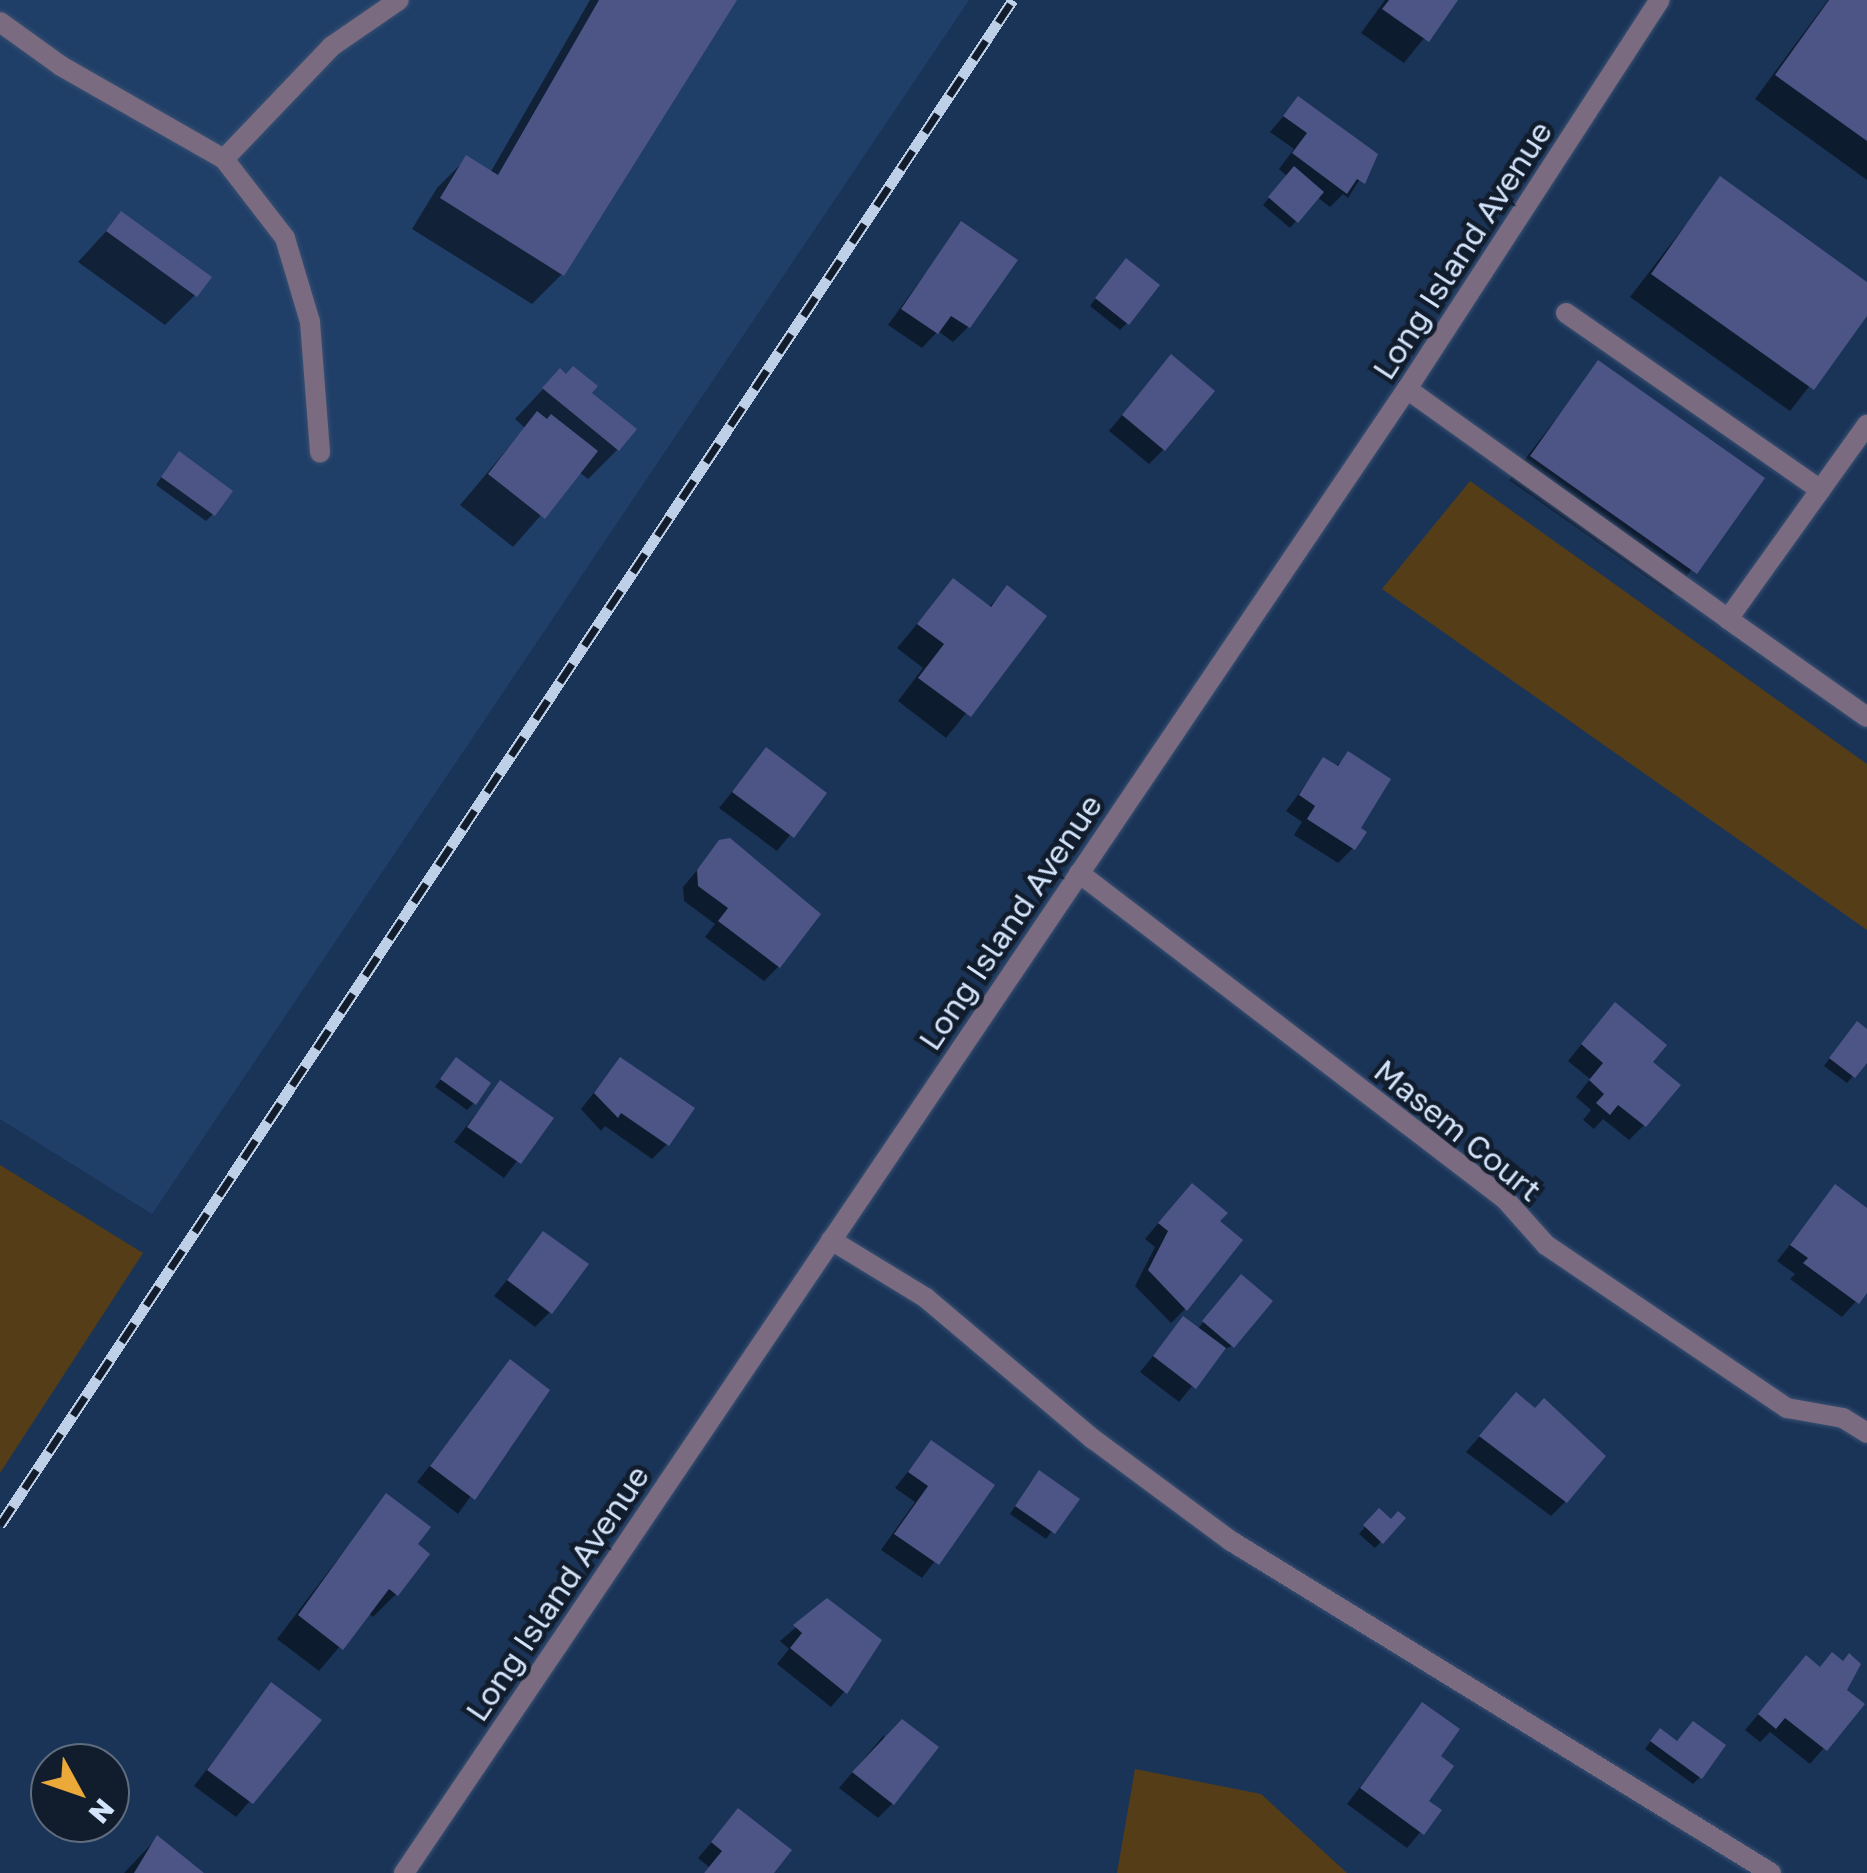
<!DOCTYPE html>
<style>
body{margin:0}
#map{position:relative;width:1867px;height:1873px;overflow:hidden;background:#1a3458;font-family:"Golos Text",sans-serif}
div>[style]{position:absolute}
.built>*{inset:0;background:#203f68}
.green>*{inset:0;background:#553d18}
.shadow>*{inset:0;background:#0007}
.building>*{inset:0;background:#4d5486}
.roads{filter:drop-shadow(0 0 2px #385072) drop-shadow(0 0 2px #385072)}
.service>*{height:20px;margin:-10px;padding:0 10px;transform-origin:10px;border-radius:10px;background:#7a6b80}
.minor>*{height:20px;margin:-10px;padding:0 10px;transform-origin:10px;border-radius:10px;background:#7a6b80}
.tertiary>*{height:20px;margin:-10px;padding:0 10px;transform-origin:10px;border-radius:10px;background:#7a6b80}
.rail>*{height:11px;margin-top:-5.5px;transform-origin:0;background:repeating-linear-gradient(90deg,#111c2c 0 22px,#becfe8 0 44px);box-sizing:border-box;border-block:2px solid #becfe8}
span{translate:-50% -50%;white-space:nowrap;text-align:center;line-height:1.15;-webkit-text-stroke:9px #111c2c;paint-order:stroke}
.street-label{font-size:32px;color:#d3e3fa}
.north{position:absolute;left:30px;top:1743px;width:100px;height:100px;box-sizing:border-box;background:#111c2c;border:2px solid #5f6c7e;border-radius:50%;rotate:130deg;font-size:28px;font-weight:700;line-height:40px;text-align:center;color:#d3e3fa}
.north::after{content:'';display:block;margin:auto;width:35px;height:45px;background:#eba939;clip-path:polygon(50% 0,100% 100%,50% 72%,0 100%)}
</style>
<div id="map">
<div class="built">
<i style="clip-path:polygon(0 0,969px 0,152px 1214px,0 1119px)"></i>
</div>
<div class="green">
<i style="clip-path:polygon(1470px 481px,1867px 764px,1867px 930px,1382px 589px)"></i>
<i style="clip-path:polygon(0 1165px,143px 1253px,0 1473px)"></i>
<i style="clip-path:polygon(1135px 1769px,1261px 1794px,1347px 1873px,1117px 1873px)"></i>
</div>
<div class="shadow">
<i style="clip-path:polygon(590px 0,734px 0,562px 274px,532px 304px,412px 229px,437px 188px,467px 158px,490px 173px)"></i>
<i style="clip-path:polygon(1385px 0,1455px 0,1404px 63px,1361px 33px)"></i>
<i style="clip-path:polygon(1828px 0,1867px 1px,1867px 180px,1755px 99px)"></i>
<i style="clip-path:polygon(1298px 99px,1375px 155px,1348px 198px,1343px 194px,1330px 207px,1317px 197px,1290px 228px,1263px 205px,1287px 176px,1279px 169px,1294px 149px,1270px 132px)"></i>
<i style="clip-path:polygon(1720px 180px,1867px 285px,1867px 312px,1790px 411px,1630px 297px)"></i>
<i style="clip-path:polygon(121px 215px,195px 295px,165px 325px,78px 262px)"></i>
<i style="clip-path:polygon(961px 224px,968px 327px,953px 342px,938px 331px,922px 348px,888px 325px)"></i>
<i style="clip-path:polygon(1119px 268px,1127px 323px,1120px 330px,1090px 306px)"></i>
<i style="clip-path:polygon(1599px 363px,1761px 479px,1672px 595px,1509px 480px)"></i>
<i style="clip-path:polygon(560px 371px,588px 393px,618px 449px,588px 479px,579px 472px,513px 547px,460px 505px,525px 428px,515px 419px)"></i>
<i style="clip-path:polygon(1157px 373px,1164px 449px,1149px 464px,1109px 431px)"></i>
<i style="clip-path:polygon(172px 461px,213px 514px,206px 521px,156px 485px)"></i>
<i style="clip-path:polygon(953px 581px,988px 608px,1007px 589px,1044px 616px,946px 738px,898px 701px,923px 668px,897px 648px)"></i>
<i style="clip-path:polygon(766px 750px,824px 793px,777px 851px,719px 808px)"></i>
<i style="clip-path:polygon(1348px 755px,1357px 829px,1353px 848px,1338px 863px,1294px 835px,1302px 822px,1286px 811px,1324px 760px,1335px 767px)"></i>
<i style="clip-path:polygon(721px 842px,779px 966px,764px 981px,705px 937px,715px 924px,684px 901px,683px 887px)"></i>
<i style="clip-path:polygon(1600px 1021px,1644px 1125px,1629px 1140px,1603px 1119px,1594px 1129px,1583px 1120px,1591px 1110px,1576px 1097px,1590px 1079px,1568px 1061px)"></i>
<i style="clip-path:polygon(1850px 1031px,1867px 1032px,1867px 1059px,1847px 1083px,1824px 1066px)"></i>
<i style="clip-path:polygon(620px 1060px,667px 1144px,652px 1159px,605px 1126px,601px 1131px,581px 1109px)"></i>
<i style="clip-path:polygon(450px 1067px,474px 1103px,467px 1110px,435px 1087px)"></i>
<i style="clip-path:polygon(500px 1083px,550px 1118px,504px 1178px,454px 1142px)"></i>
<i style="clip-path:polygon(1836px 1187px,1867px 1211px,1867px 1289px,1842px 1317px,1790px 1279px,1795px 1274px,1777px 1261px)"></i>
<i style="clip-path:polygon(1177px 1201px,1217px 1222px,1185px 1309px,1171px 1323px,1135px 1286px,1155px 1247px,1145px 1239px)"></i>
<i style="clip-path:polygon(544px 1234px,550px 1312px,535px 1327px,494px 1296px)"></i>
<i style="clip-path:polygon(1234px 1284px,1232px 1346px,1222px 1350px,1179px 1402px,1140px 1372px,1183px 1319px,1197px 1330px)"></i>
<i style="clip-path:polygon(510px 1363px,546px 1390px,458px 1514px,417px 1482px)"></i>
<i style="clip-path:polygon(1516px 1395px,1566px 1501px,1551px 1516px,1466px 1452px)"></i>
<i style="clip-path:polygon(931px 1443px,992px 1486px,922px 1578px,881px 1550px,915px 1502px,895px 1488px)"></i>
<i style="clip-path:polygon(1032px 1480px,1076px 1499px,1046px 1539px,1010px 1514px)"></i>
<i style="clip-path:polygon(386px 1496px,415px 1545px,396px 1594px,373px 1617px,368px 1613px,319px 1671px,277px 1639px)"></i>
<i style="clip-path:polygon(1379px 1511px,1391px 1522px,1403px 1518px,1375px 1548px,1359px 1534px)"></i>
<i style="clip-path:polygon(827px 1601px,863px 1670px,831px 1707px,777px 1664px,789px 1649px,780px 1641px)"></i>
<i style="clip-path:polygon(1806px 1658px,1861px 1705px,1810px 1764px,1770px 1732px,1760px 1742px,1745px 1730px)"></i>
<i style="clip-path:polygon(271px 1686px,319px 1720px,236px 1817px,194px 1786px)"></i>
<i style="clip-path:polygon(1423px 1705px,1437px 1757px,1425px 1801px,1438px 1811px,1407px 1848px,1347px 1804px)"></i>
<i style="clip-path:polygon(884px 1735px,893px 1803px,878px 1818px,839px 1788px)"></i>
<i style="clip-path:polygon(1653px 1738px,1700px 1777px,1693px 1784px,1645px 1749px)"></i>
<i style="clip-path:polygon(738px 1811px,770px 1873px,704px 1873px,709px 1867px,698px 1858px)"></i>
<i style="clip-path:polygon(157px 1838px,198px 1873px,124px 1873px)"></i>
</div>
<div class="building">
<i style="clip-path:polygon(599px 0,737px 0,564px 276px,440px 198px,466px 155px,498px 175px)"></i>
<i style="clip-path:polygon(1389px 0,1458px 0,1429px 42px,1382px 9px)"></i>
<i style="clip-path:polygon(1829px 0,1867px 0,1867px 141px,1775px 75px)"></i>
<i style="clip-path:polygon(1298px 96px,1378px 154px,1365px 184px,1357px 179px,1347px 194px,1292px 153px,1307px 133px,1283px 116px)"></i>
<i style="clip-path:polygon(1294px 166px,1324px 192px,1298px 223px,1268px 197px)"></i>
<i style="clip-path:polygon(1720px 176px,1867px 282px,1867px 316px,1814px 390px,1651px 274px)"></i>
<i style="clip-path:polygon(121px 211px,212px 277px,197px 297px,106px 231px)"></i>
<i style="clip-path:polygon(961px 221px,1018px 260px,970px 328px,951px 316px,938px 334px,901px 309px)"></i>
<i style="clip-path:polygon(1126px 258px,1160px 285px,1129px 325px,1095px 298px)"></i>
<i style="clip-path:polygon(1171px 354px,1215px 391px,1165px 451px,1122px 415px)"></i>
<i style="clip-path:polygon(1598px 360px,1765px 478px,1697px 574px,1530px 456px)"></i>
<i style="clip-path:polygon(573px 366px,598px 386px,592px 393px,637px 429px,619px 451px,542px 388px,560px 368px,566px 374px)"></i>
<i style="clip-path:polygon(537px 411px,547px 419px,551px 414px,598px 451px,545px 519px,488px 474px)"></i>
<i style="clip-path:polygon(179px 451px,233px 491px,215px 516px,161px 477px)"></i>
<i style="clip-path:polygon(953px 578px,991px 607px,1007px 585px,1047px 616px,971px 717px,918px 678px,944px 644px,917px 624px)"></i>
<i style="clip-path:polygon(766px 747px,827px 793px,794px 838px,732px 792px)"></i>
<i style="clip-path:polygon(1348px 751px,1391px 779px,1361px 828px,1367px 832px,1355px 850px,1307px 819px,1315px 806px,1299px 795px,1323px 757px,1338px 766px)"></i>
<i style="clip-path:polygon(730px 838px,821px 914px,780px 968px,718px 921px,728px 908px,698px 886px,697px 870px,719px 840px)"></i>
<i style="clip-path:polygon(1615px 1002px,1667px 1045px,1653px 1062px,1681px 1085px,1646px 1127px,1618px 1105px,1610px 1115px,1596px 1103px,1604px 1094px,1589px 1080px,1603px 1063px,1581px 1044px)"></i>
<i style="clip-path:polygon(1857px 1021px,1867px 1029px,1867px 1063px,1855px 1078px,1829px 1058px)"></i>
<i style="clip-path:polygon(456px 1057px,491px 1083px,476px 1105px,440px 1079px)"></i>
<i style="clip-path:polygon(620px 1057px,695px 1108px,669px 1146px,621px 1113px,618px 1118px,594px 1093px)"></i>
<i style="clip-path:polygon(500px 1080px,554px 1118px,521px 1164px,467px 1127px)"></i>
<i style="clip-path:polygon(1192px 1183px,1228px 1213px,1220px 1221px,1243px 1240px,1187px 1311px,1148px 1270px,1168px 1231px,1158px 1223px)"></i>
<i style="clip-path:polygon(1835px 1184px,1867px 1208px,1867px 1293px,1859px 1304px,1803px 1263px,1808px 1258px,1790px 1245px)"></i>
<i style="clip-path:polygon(543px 1231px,589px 1264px,552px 1314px,507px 1280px)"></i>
<i style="clip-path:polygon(1241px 1274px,1273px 1301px,1234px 1348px,1202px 1321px)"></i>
<i style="clip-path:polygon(1183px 1316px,1226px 1348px,1196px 1389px,1153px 1356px)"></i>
<i style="clip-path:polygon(510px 1359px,550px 1390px,475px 1500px,430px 1466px)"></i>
<i style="clip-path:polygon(1516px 1392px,1535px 1408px,1544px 1398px,1606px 1456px,1567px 1503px,1479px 1436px)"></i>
<i style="clip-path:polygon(931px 1440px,995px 1485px,939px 1565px,894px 1534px,928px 1486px,908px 1472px)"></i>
<i style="clip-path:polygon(1039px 1470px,1080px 1499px,1055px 1534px,1015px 1506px)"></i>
<i style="clip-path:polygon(386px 1493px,431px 1527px,418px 1544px,430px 1554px,398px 1596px,389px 1589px,343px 1650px,298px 1615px)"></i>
<i style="clip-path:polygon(1379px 1508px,1391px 1519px,1398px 1511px,1406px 1518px,1383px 1544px,1363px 1525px)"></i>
<i style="clip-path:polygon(827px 1598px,882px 1640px,847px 1694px,790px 1648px,802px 1633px,793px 1625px)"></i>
<i style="clip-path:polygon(1832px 1652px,1843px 1661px,1849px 1653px,1861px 1664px,1847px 1690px,1865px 1704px,1827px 1751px,1785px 1718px,1776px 1729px,1758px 1714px,1806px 1655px,1820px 1667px)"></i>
<i style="clip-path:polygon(271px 1682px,322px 1720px,253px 1804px,207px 1770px)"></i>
<i style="clip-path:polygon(1422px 1702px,1460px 1729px,1441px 1756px,1454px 1766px,1429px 1801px,1442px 1810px,1424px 1835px,1360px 1788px)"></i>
<i style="clip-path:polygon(902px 1719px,939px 1747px,894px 1805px,852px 1772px)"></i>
<i style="clip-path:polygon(1693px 1721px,1726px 1745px,1702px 1779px,1650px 1741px,1660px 1728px,1677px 1741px)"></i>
<i style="clip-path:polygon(738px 1808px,792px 1850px,774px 1873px,704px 1873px,722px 1851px,711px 1842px)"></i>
<i style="clip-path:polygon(157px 1835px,204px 1873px,134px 1873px)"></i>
</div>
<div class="roads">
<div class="service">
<i style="left:0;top:22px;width:75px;rotate:35.8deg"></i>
<i style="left:61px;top:66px;width:188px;rotate:29.7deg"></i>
<i style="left:224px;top:159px;width:100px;rotate:52.3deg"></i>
<i style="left:285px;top:238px;width:88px;rotate:73.4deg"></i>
<i style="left:310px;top:322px;width:131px;rotate:85.6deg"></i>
<i style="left:224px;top:159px;width:156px;rotate:-46.3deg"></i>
<i style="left:332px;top:46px;width:81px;rotate:-34.5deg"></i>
<i style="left:1566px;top:313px;width:310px;rotate:34.8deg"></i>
<i style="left:1407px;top:389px;width:395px;rotate:35.6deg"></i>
<i style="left:1728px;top:619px;width:239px;rotate:-54.4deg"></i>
<i style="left:1728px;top:619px;width:170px;rotate:35.2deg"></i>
<i style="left:831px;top:1240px;width:111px;rotate:31.4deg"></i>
<i style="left:926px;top:1298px;width:219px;rotate:40.2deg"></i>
<i style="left:1093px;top:1439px;width:172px;rotate:36.5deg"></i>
<i style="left:1231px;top:1541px;width:634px;rotate:31.58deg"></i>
</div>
<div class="minor">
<i style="left:1079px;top:873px;width:536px;rotate:37.43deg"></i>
<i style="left:1505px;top:1199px;width:62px;rotate:48.3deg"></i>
<i style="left:1546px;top:1245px;width:291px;rotate:34.1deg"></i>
<i style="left:1787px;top:1408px;width:57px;rotate:10.1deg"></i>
<i style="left:1843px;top:1418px;width:28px;rotate:32deg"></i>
</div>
<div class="tertiary">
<i style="left:404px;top:1873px;width:1791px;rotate:-55.95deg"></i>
<i style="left:1407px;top:389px;width:464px;rotate:-57deg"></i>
</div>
</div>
<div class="rail">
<i style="left:0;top:1525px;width:1831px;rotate:-56.41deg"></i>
</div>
<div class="street-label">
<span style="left:1462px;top:250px;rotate:-57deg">Long Island Avenue</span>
<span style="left:1010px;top:922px;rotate:-56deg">Long Island Avenue</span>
<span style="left:1458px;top:1130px;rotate:39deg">Masem Court</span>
<span style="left:557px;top:1593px;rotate:-56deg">Long Island Avenue</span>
</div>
<div class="north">N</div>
</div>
